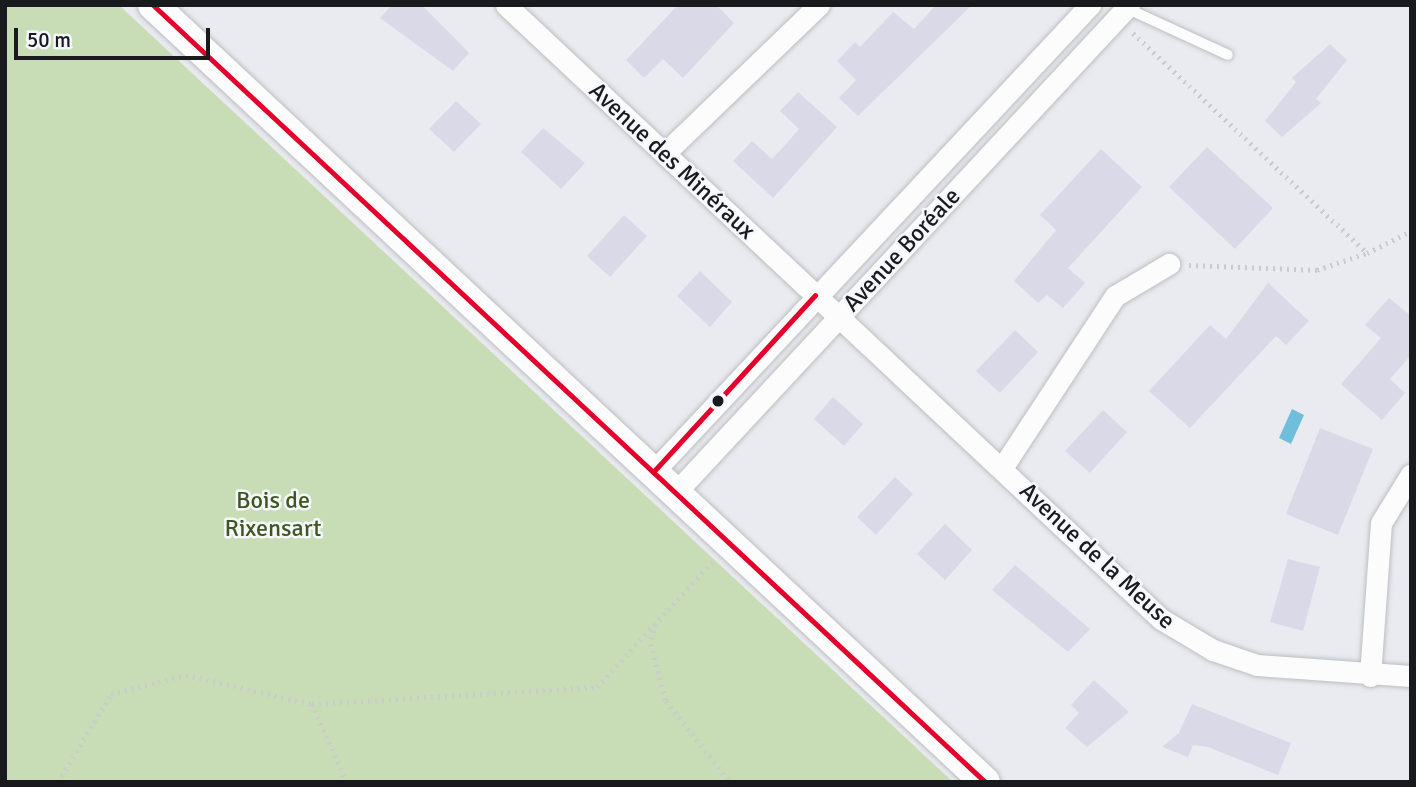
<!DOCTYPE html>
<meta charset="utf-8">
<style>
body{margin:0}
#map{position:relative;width:1416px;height:787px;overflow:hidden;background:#eaebf0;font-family:Signika,sans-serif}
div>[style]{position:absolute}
.green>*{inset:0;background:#c8ddb6}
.water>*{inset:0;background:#6ebedc}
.building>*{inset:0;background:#d9d9e8}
.path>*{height:4.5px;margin-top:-2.25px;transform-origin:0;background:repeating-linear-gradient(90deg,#cacbcd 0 2px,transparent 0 7px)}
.roads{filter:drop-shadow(0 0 2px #bcbec2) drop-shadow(0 0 2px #bcbec2)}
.lane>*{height:10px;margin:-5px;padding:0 5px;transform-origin:5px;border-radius:5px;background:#fcfcfd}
.street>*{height:21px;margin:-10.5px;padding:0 10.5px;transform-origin:10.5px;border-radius:10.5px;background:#fcfcfd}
.secondary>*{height:30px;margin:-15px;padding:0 15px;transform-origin:15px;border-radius:15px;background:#fcfcfd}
.bus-1>*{height:5px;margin:-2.5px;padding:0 2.5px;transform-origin:2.5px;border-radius:2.5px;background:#e4002b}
.dots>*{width:19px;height:19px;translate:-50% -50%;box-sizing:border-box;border:4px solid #f5f7fd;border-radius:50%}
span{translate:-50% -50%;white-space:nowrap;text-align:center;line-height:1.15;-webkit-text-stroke:5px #f5f7fd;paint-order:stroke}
.street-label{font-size:24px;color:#181a1d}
.park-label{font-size:24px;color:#3d571f}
.frame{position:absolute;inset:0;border:7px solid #181a1d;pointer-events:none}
.scale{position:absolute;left:14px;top:28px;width:196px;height:32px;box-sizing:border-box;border:4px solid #181a1d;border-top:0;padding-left:9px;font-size:21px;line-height:24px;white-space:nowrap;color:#181a1d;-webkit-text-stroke:5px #f5f7fd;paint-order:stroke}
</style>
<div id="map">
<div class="green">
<i style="clip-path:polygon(5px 5px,119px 5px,953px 782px,5px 782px)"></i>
</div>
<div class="water">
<i style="clip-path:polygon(1292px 409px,1304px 415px,1291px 444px,1279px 438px)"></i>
</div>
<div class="building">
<i style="clip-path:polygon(392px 5px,422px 5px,469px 53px,453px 71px,380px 18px)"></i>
<i style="clip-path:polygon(678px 5px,716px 5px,734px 23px,683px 78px,663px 59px,644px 78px,626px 60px)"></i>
<i style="clip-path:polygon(936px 5px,972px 5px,858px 116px,839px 98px,856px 80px,837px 61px,855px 42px,860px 47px,893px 12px,914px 29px)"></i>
<i style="clip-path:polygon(1330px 44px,1347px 60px,1316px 99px,1321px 103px,1282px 137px,1265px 121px,1296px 82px,1292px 78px)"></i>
<i style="clip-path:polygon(798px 92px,837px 127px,773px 198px,733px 161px,752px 141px,772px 159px,786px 144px,799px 129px,780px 111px)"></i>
<i style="clip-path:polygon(456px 101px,481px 124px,454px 152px,429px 129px)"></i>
<i style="clip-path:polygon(543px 128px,585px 163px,561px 189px,521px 152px)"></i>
<i style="clip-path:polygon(1207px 147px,1273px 208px,1235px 249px,1169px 187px)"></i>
<i style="clip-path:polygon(1101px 149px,1142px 187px,1068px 268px,1085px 283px,1063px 308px,1047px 295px,1038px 303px,1014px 281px,1056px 230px,1040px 215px)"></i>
<i style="clip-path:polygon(624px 215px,647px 236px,610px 277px,587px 256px)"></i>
<i style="clip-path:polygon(700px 271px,732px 302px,710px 327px,677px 296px)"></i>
<i style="clip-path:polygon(1268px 283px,1309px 321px,1286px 345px,1276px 336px,1190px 428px,1149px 391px,1210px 325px,1226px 339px)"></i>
<i style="clip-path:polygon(1389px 298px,1411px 316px,1411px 355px,1390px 379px,1405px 393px,1382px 420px,1341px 384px,1381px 338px,1365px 325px)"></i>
<i style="clip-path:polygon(1015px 330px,1038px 352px,1000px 393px,976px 371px)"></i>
<i style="clip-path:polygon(833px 397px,863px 424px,844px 446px,814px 419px)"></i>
<i style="clip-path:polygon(1103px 410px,1127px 432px,1090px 473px,1065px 451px)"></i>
<i style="clip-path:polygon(1320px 428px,1373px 449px,1338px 535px,1286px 514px)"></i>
<i style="clip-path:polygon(895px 477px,913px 494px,876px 535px,857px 517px)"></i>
<i style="clip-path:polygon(945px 524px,972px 550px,945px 580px,917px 554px)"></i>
<i style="clip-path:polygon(1288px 559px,1320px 567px,1303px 631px,1270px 622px)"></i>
<i style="clip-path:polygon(1015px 565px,1090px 629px,1068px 652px,992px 590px)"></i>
<i style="clip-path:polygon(1094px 680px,1129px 712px,1087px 747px,1065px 728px,1079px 713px,1071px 705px)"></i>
<i style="clip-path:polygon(1192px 704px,1291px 743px,1278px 775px,1208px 747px,1193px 745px,1188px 757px,1162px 747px,1179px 733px)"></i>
</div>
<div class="path">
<i style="left:1133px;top:33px;width:321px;rotate:43.2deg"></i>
<i style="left:1367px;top:253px;width:49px;rotate:-26.6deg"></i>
<i style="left:1189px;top:265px;width:128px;rotate:2.2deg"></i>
<i style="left:1317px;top:270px;width:53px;rotate:-18.8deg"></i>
<i style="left:656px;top:624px;width:21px;rotate:104deg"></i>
<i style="left:651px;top:644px;width:59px;rotate:75.3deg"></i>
<i style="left:666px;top:701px;width:103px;rotate:51.7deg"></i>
<i style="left:312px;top:704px;width:85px;rotate:65.8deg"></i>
<i style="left:58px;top:782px;width:103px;rotate:-58.9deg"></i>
<i style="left:111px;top:694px;width:77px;rotate:-14.2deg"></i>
<i style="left:186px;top:675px;width:129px;rotate:13deg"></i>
<i style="left:312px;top:704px;width:286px;rotate:-3.4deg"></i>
<i style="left:597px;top:687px;width:171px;rotate:-47.4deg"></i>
</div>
<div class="roads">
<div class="lane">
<i style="left:1126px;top:8px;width:112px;rotate:24.7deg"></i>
</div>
<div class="street">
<i style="left:506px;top:5px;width:898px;rotate:43.15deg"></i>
<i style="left:1161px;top:619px;width:61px;rotate:30.8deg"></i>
<i style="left:1213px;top:650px;width:46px;rotate:18.8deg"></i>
<i style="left:1257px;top:665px;width:154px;rotate:4.1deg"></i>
<i style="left:665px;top:153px;width:214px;rotate:-43.9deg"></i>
<i style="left:1002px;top:468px;width:206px;rotate:-56.7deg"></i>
<i style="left:1115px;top:296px;width:63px;rotate:-30.7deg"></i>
<i style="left:653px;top:472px;width:640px;rotate:-46.9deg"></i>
<i style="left:676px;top:492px;width:665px;rotate:-47.07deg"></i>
<i style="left:1370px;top:676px;width:153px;rotate:-85.9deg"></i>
<i style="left:1381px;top:523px;width:57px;rotate:-58.5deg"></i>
</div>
<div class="secondary">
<i style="left:153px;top:5px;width:1138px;rotate:43.04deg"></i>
</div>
</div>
<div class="bus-1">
<i style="left:153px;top:5px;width:1138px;rotate:43.04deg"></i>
<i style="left:653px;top:472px;width:240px;rotate:-47.5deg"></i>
</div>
<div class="dots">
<i style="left:718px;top:401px;background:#181a1d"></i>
</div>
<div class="street-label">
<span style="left:672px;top:161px;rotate:43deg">Avenue des Minéraux</span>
<span style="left:902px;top:250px;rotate:-47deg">Avenue Boréale</span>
<span style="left:1097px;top:556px;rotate:43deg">Avenue de la Meuse</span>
</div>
<div class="park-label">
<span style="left:273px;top:515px">Bois de<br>Rixensart</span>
</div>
<div class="frame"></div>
<div class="scale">50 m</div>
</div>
